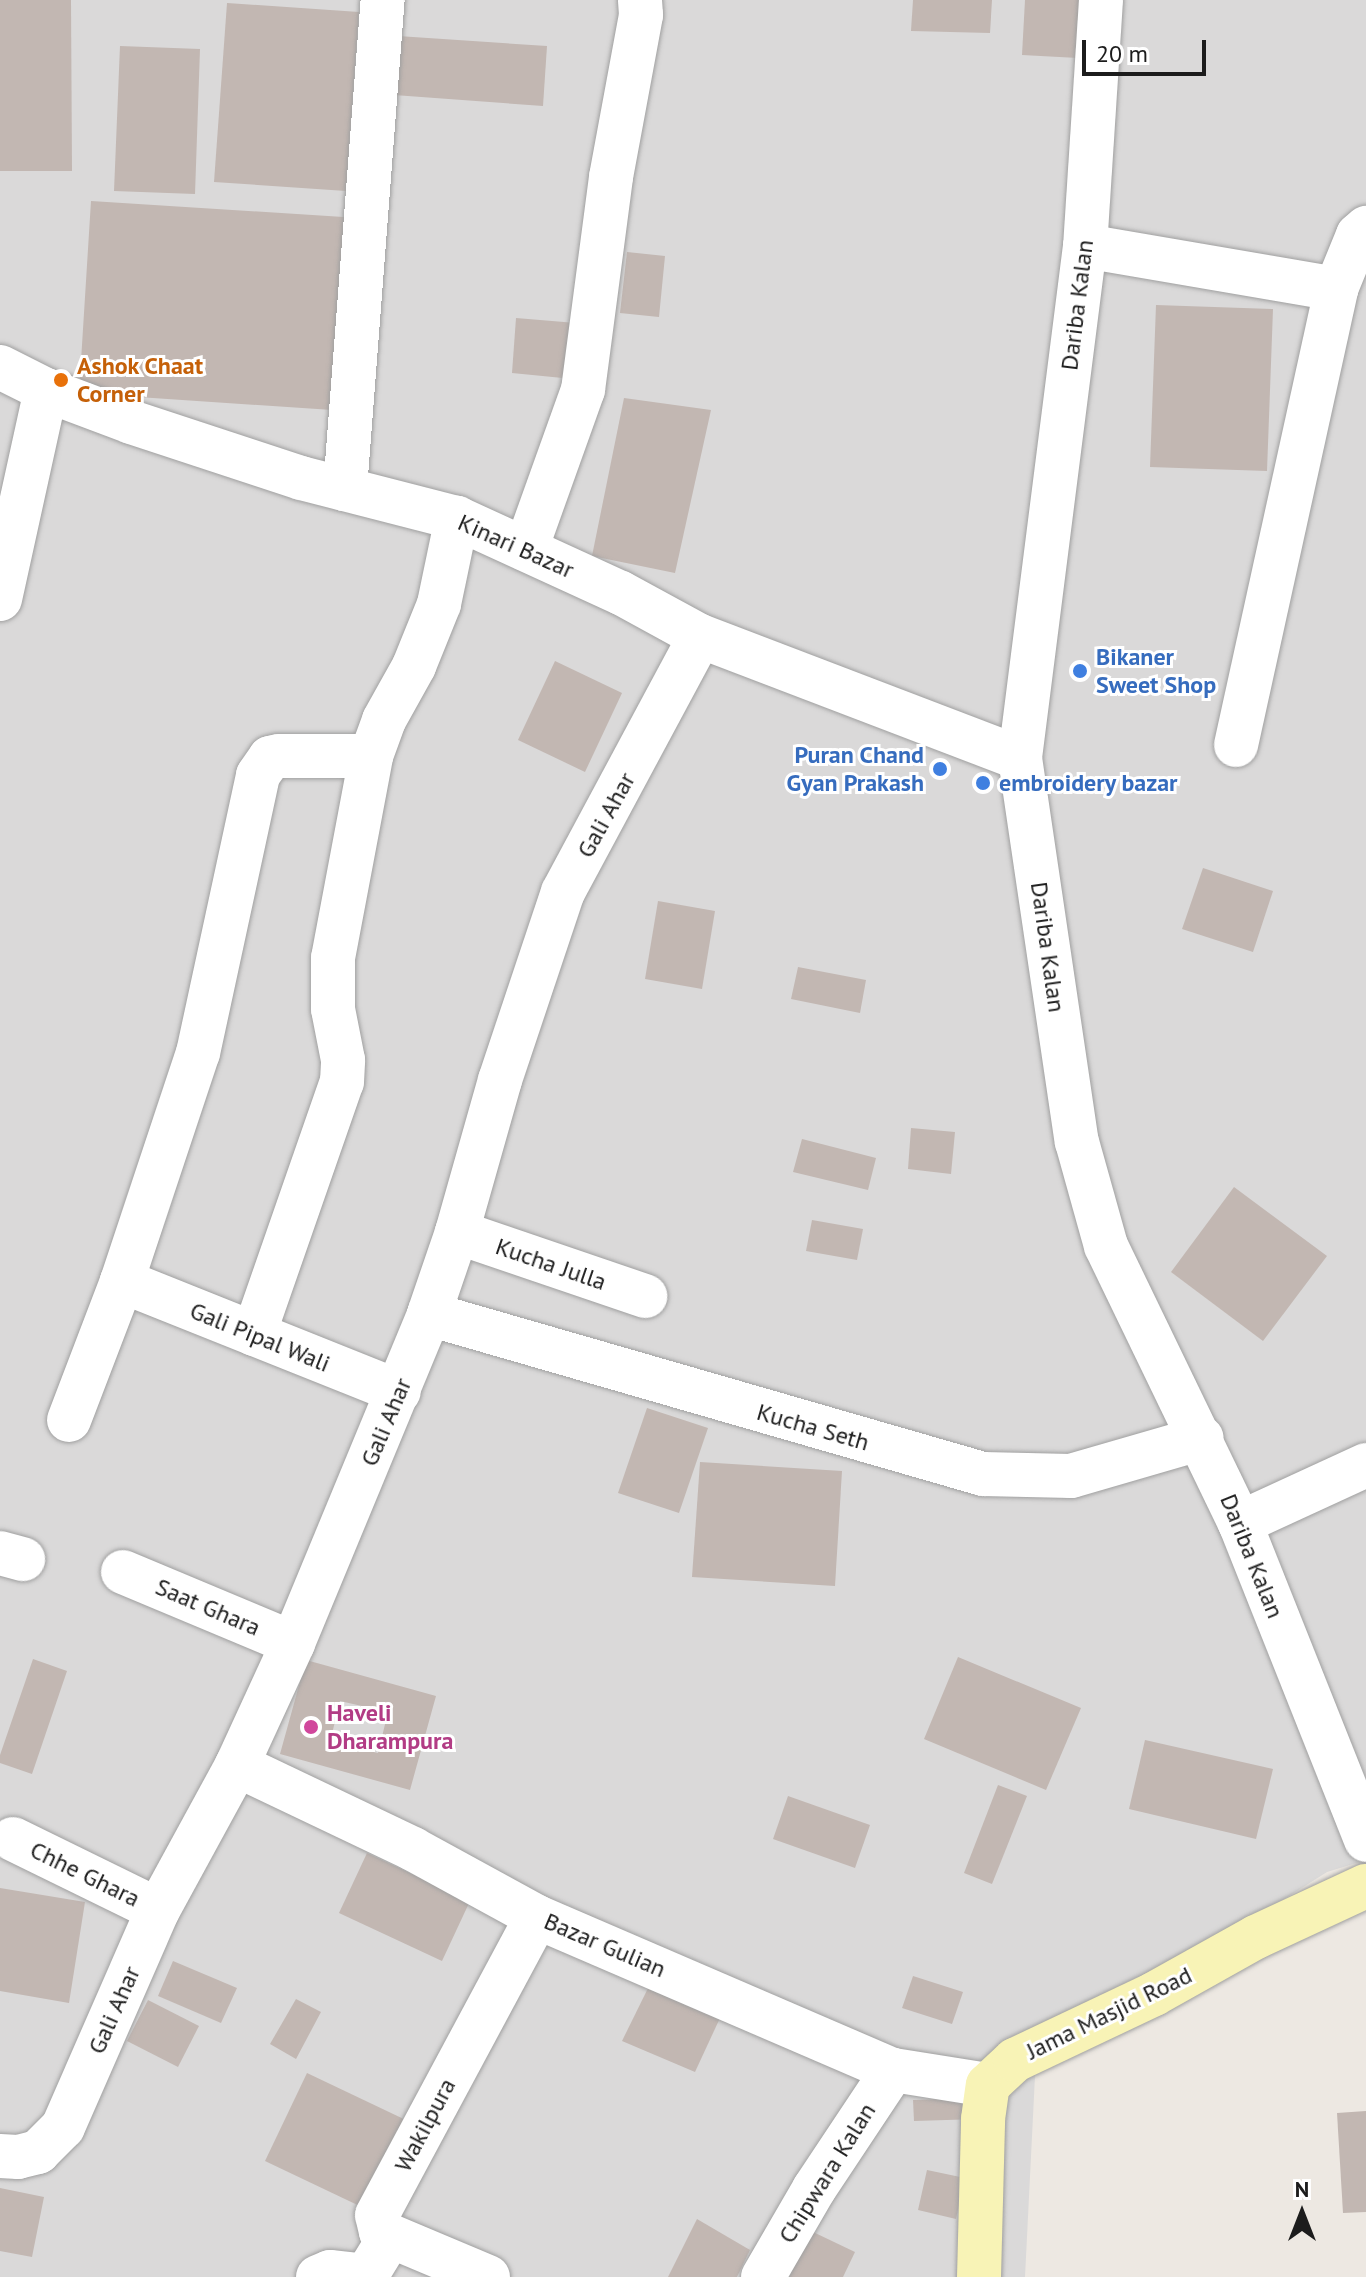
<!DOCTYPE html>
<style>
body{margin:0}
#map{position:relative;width:1366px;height:2277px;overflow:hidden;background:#ede8e2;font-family:"PT Sans",sans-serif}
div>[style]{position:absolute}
.residential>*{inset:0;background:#dad9d9}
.building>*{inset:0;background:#c2b7b2}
.roads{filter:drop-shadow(0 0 2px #a0a0a0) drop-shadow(0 0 2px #a0a0a0)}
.street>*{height:44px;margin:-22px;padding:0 22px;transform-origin:22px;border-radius:22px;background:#fff}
.secondary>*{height:44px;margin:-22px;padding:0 22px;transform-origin:22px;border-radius:22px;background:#f8f3b6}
.dots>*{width:22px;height:22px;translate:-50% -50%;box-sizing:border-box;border:4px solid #fff;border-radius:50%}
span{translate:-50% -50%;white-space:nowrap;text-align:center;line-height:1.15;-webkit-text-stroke:6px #fff;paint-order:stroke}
.street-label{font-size:24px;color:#1c1c1c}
.food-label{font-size:24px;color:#c56008;font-weight:700}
.left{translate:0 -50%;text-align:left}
.shop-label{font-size:24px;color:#366cbe;font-weight:700}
.right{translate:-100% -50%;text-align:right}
.hotel-label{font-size:24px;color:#b23c85;font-weight:700}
.north{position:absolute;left:1262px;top:2173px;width:80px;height:80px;-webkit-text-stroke:6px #fff;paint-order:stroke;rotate:0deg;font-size:22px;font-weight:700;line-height:32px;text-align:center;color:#1c1c1c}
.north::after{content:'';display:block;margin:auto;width:28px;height:36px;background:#1c1c1c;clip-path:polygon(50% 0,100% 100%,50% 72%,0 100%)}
.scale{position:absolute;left:1082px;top:40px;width:124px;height:36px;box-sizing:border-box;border:4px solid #1c1c1c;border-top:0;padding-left:10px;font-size:24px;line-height:28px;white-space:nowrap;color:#1c1c1c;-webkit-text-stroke:6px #fff;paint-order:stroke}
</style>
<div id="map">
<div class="residential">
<i style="clip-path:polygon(0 0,1366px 0,1366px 1860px,1327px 1872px,1036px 2056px,1025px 2277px,0 2277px)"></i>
</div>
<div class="building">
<i style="clip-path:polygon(0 0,71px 0,72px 171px,0 171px)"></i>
<i style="clip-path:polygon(913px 0,992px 0,990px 33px,911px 31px)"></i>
<i style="clip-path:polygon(1025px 0,1082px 0,1078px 58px,1022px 55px)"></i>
<i style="clip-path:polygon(227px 3px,359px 12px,346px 191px,214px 182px)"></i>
<i style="clip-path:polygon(398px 36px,547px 46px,543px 106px,394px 95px)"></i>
<i style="clip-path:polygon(120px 46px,200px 49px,195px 194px,114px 191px)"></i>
<i style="clip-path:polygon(91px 201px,359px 218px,347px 411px,79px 393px)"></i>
<i style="clip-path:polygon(627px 252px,665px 256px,659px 317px,620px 313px)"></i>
<i style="clip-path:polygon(1156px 305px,1273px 309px,1267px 471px,1150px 467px)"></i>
<i style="clip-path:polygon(516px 318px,588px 324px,583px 380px,512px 373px)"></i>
<i style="clip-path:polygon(624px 398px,711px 410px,675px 573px,592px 556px)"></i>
<i style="clip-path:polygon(555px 661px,622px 693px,585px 772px,518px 740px)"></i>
<i style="clip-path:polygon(1203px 868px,1273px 891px,1253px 952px,1182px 929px)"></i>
<i style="clip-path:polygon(658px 901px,715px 911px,702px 989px,645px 979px)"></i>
<i style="clip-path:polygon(798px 967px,866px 980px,860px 1013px,791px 999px)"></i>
<i style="clip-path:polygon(911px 1128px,955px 1132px,951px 1174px,908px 1169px)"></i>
<i style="clip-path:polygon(802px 1139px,876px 1158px,868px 1190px,793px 1172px)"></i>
<i style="clip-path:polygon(1234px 1187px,1327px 1256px,1263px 1341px,1171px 1272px)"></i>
<i style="clip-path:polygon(812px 1220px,863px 1229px,857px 1260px,806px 1251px)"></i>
<i style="clip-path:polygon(647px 1408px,708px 1428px,679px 1513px,618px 1493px)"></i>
<i style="clip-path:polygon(700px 1462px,842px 1471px,835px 1586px,692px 1577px)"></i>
<i style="clip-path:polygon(958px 1657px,1081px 1708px,1046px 1790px,924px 1739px)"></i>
<i style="clip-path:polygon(33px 1659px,67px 1671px,32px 1774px,0 1763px,0 1755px)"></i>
<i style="clip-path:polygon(evenodd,306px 1660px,436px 1696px,410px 1790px,280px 1754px,306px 1660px,340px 1701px,388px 1712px,378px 1753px,330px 1742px,340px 1701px)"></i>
<i style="clip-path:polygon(1145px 1740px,1273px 1769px,1256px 1839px,1129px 1809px)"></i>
<i style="clip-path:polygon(998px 1785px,1027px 1796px,992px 1884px,964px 1873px)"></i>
<i style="clip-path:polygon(788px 1796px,870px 1825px,855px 1868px,773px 1839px)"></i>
<i style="clip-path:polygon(367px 1853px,470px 1901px,442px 1961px,339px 1913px)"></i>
<i style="clip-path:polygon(0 1888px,85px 1902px,69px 2003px,0 1991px)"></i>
<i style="clip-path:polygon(173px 1961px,237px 1988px,221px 2023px,158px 1996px)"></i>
<i style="clip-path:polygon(655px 1974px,726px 2005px,695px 2072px,622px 2041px)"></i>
<i style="clip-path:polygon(913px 1976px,963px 1992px,952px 2024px,902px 2008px)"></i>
<i style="clip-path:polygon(296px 1999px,321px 2012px,296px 2059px,270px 2044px)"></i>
<i style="clip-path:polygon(148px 2000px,199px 2026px,178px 2067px,127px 2041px)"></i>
<i style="clip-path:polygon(307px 2073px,410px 2122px,368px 2210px,265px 2161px)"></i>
<i style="clip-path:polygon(979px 2098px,979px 2119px,914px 2121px,913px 2100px)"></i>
<i style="clip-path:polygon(1366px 2111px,1366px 2212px,1343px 2213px,1337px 2113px)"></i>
<i style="clip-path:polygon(927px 2170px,965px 2178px,956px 2219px,918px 2210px)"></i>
<i style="clip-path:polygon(0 2188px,44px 2197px,32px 2257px,0 2251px)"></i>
<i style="clip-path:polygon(697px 2219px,750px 2250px,737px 2277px,668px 2277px)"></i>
<i style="clip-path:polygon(811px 2231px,855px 2252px,843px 2277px,789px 2277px)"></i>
</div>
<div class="roads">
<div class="street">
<i style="left:1101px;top:0;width:247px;rotate:93.7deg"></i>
<i style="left:1085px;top:246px;width:516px;rotate:97.24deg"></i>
<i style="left:1020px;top:758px;width:388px;rotate:81.6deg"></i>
<i style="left:1077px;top:1142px;width:108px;rotate:74.4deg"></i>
<i style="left:1106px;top:1246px;width:308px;rotate:64.2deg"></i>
<i style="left:1240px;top:1523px;width:341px;rotate:68.3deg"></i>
<i style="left:1085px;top:246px;width:255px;rotate:9.7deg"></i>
<i style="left:1336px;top:289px;width:58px;rotate:-67.8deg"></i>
<i style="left:1358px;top:235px;width:11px;rotate:-41deg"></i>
<i style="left:0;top:367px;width:51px;rotate:26.6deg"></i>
<i style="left:46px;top:390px;width:91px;rotate:20.6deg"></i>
<i style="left:131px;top:422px;width:179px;rotate:18.2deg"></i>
<i style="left:301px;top:478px;width:161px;rotate:14.4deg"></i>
<i style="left:457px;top:518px;width:180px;rotate:24.6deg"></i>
<i style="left:621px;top:593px;width:90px;rotate:28.6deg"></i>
<i style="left:700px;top:636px;width:342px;rotate:20.9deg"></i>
<i style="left:345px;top:489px;width:490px;rotate:-85.6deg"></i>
<i style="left:526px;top:549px;width:169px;rotate:-70.3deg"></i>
<i style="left:583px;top:390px;width:215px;rotate:-82.5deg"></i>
<i style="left:611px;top:177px;width:165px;rotate:-79.5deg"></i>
<i style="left:641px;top:15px;width:15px;rotate:-94deg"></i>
<i style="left:0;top:599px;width:214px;rotate:-77.6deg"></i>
<i style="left:1236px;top:745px;width:467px;rotate:-77.6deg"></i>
<i style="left:457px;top:1232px;width:199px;rotate:18.8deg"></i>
<i style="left:122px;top:1281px;width:298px;rotate:21.8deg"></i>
<i style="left:429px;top:1314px;width:577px;rotate:16.11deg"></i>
<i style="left:983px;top:1474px;width:88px;rotate:1.3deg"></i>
<i style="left:1071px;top:1476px;width:136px;rotate:-16.2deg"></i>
<i style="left:254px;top:1334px;width:267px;rotate:-70.8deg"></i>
<i style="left:342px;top:1082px;width:22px;rotate:-87deg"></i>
<i style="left:343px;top:1060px;width:52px;rotate:-101.1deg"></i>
<i style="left:333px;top:1009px;width:51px;rotate:-90deg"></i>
<i style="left:333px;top:958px;width:206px;rotate:-79.3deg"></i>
<i style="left:371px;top:756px;width:38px;rotate:-70deg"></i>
<i style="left:384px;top:720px;width:62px;rotate:-60.9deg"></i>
<i style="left:414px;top:666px;width:67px;rotate:-68deg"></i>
<i style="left:439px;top:604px;width:88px;rotate:-78.2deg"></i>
<i style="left:69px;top:1420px;width:149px;rotate:-69.1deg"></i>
<i style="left:122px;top:1281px;width:240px;rotate:-71.6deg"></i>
<i style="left:198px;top:1053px;width:284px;rotate:-77.8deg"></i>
<i style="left:258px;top:775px;width:21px;rotate:-55deg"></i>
<i style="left:270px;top:758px;width:9px;rotate:-13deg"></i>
<i style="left:279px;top:756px;width:92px"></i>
<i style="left:1240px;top:1523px;width:139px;rotate:-24.7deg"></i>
<i style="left:0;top:1553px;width:24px;rotate:15deg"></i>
<i style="left:123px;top:1572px;width:184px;rotate:22.7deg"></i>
<i style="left:237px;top:1765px;width:195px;rotate:25.5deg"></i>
<i style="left:413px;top:1849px;width:141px;rotate:28.7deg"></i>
<i style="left:537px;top:1917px;width:387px;rotate:23.3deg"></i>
<i style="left:893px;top:2070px;width:96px;rotate:9deg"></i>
<i style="left:13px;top:1839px;width:161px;rotate:26.1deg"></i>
<i style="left:0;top:2156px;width:18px;rotate:3deg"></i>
<i style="left:18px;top:2157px;width:21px;rotate:-14deg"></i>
<i style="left:38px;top:2152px;width:35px;rotate:-45deg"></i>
<i style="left:63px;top:2127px;width:237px;rotate:-66.4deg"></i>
<i style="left:158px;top:1910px;width:165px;rotate:-61.4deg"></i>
<i style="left:237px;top:1765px;width:134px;rotate:-65.3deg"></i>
<i style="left:293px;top:1643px;width:356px;rotate:-67.5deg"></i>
<i style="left:429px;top:1314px;width:87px;rotate:-71.1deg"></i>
<i style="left:457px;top:1232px;width:158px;rotate:-74.2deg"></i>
<i style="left:500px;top:1080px;width:198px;rotate:-71.5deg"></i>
<i style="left:563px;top:892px;width:290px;rotate:-61.8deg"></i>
<i style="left:318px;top:2277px;width:13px;rotate:-23deg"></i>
<i style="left:330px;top:2272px;width:36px;rotate:6deg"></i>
<i style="left:366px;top:2276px;width:46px;rotate:-58.4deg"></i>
<i style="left:488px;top:2277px;width:116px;rotate:-157.2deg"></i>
<i style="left:381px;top:2232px;width:17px;rotate:-103deg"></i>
<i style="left:377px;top:2215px;width:338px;rotate:-61.8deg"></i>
<i style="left:763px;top:2277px;width:102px;rotate:-59.9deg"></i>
<i style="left:814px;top:2189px;width:143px;rotate:-56.4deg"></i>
</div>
<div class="secondary">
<i style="left:979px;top:2277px;width:158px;rotate:-88.5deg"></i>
<i style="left:983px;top:2119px;width:34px;rotate:-82deg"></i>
<i style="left:988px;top:2085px;width:37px;rotate:-43deg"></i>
<i style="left:1015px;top:2060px;width:154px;rotate:-25.4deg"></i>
<i style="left:1154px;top:1994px;width:117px;rotate:-29.2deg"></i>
<i style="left:1256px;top:1937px;width:121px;rotate:-24.9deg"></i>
</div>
</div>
<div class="dots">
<i style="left:61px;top:380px;background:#e8710a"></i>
<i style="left:1080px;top:671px;background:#3f7fe0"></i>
<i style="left:940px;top:769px;background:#3f7fe0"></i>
<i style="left:983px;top:783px;background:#3f7fe0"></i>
<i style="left:311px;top:1727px;background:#d1479c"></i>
</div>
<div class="street-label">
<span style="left:1077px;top:305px;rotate:-83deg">Dariba Kalan</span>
<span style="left:516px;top:546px;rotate:24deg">Kinari Bazar</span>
<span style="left:606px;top:815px;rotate:-61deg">Gali Ahar</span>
<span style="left:1048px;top:947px;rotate:82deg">Dariba Kalan</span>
<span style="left:551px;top:1264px;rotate:19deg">Kucha Julla</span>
<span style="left:260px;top:1337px;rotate:22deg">Gali Pipal Wali</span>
<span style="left:386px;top:1422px;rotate:-67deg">Gali Ahar</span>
<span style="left:813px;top:1427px;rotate:16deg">Kucha Seth</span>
<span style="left:1252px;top:1556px;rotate:68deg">Dariba Kalan</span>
<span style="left:208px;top:1607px;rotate:23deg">Saat Ghara</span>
<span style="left:85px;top:1874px;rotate:26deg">Chhe Ghara</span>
<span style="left:605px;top:1945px;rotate:23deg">Bazar Gulian</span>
<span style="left:114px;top:2010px;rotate:-66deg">Gali Ahar</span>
<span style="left:1109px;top:2013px;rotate:-26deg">Jama Masjid Road</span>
<span style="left:425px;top:2125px;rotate:-62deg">Wakilpura</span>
<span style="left:827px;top:2173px;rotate:-58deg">Chipwara Kalan</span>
</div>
<div class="food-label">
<span class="left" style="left:77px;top:380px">Ashok Chaat<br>Corner</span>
</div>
<div class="shop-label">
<span class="left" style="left:1096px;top:671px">Bikaner<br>Sweet Shop</span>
<span class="right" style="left:924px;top:769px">Puran Chand<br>Gyan Prakash</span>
<span class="left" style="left:999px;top:783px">embroidery bazar</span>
</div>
<div class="hotel-label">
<span class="left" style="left:327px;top:1727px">Haveli<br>Dharampura</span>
</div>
<div class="north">N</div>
<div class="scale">20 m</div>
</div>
